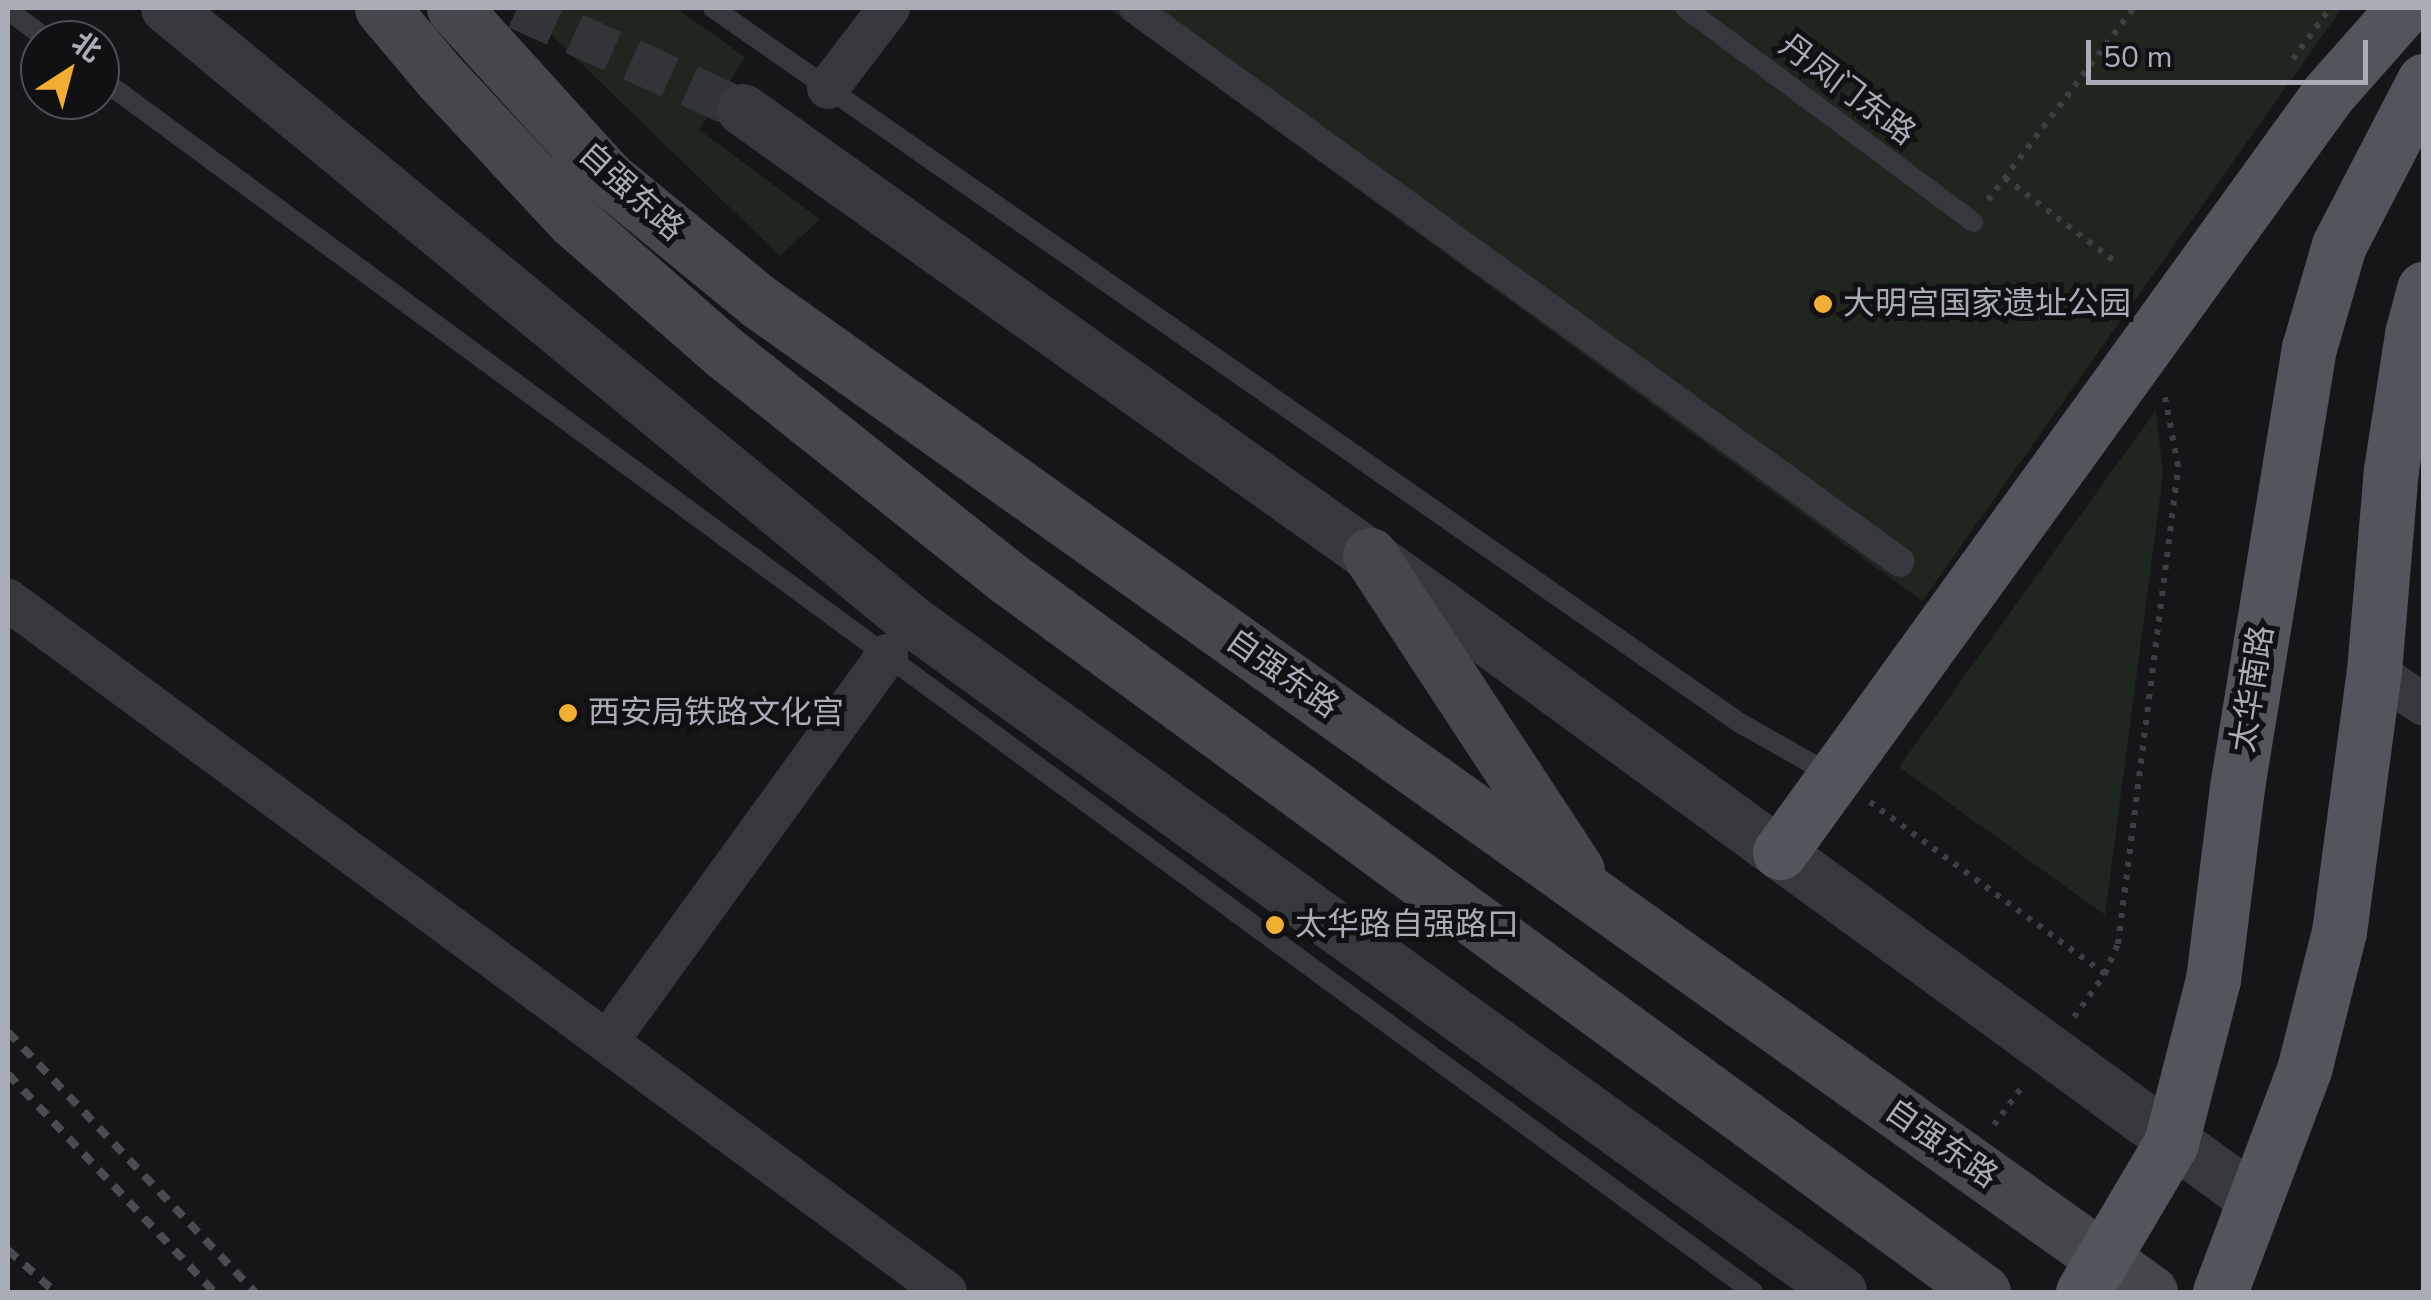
<!DOCTYPE html>
<meta charset="utf-8">
<style>
body{margin:0}
#map{position:relative;width:2431px;height:1300px;overflow:hidden;background:#161618;font-family:"Nunito Sans","Noto Sans SC",sans-serif}
div>[style]{position:absolute}
.green>*{inset:0;background:#1e261f}
.minor-tunnel>*{height:42px;margin-top:-21px;transform-origin:0;background:repeating-linear-gradient(90deg,#333438 0 42px,transparent 0 63px)}
.path>*{height:6px;margin-top:-3px;transform-origin:0;background:repeating-linear-gradient(90deg,#3d3f44 0 5px,transparent 0 13px)}
.service>*{height:20px;margin:-10px;padding:0 10px;transform-origin:10px;border-radius:10px;background:#37383d}
.pedestrian>*{height:30px;margin:-15px;padding:0 15px;transform-origin:15px;border-radius:15px;background:#37383d}
.minor>*{height:42px;margin:-21px;padding:0 21px;transform-origin:21px;border-radius:21px;background:#37383d}
.tertiary>*{height:52px;margin:-26px;padding:0 26px;transform-origin:26px;border-radius:26px;background:#37383d}
.secondary>*{height:55px;margin:-27.5px;padding:0 27.5px;transform-origin:27.5px;border-radius:27.5px;background:#45474d}
.primary>*{height:55px;margin:-27.5px;padding:0 27.5px;transform-origin:27.5px;border-radius:27.5px;background:#53555c}
.rail>*{height:8px;margin-top:-4px;transform-origin:0;background:repeating-linear-gradient(90deg,#4a4c52 0 12px,transparent 0 22px)}
.dots>*{width:28px;height:28px;translate:-50% -50%;box-sizing:border-box;border:5px solid #111113;border-radius:50%}
span{translate:-50% -50%;white-space:nowrap;text-align:center;line-height:1.15;-webkit-text-stroke:10px #111113;paint-order:stroke}
.street-label{font-size:32px;color:#a8adb8}
.poi-label{font-size:32px;color:#a8adb8}
.left{translate:0 -50%;text-align:left}
.frame{position:absolute;inset:0;border:10px solid #a8adb8;pointer-events:none}
.north{position:absolute;left:20px;top:20px;width:100px;height:100px;box-sizing:border-box;background:#111113;border:2px solid #4d4f55;border-radius:50%;rotate:36deg;font-size:28px;font-weight:700;line-height:40px;text-align:center;color:#a8adb8}
.north::after{content:'';display:block;margin:auto;width:35px;height:45px;background:#f2ae33;clip-path:polygon(50% 0,100% 100%,50% 72%,0 100%)}
.scale{position:absolute;left:2086px;top:40px;width:282px;height:45px;box-sizing:border-box;border:5px solid #a8adb8;border-top:0;padding-left:12px;font-size:30px;line-height:35px;white-space:nowrap;color:#a8adb8;-webkit-text-stroke:8px #111113;paint-order:stroke}
</style>
<div id="map">
<div class="green">
<i style="clip-path:polygon(524px 8px,676px 8px,745px 57px,699px 130px,820px 219px,780px 256px)"></i>
<i style="clip-path:polygon(1108px 8px,2342px 8px,1922px 601px)"></i>
<i style="clip-path:polygon(2156px 410px,2163px 475px,2105px 915px,1899px 767px)"></i>
</div>
<div class="minor-tunnel">
<i style="left:517px;top:8px;width:248px;rotate:24.3deg"></i>
</div>
<div class="path">
<i style="left:2293px;top:59px;width:63px;rotate:-54deg"></i>
<i style="left:2005px;top:178px;width:136px;rotate:37.2deg"></i>
<i style="left:1988px;top:200px;width:241px;rotate:-52.8deg"></i>
<i style="left:1870px;top:802px;width:291px;rotate:36.2deg"></i>
<i style="left:2074px;top:1017px;width:53px;rotate:-54.2deg"></i>
<i style="left:2105px;top:974px;width:33px;rotate:-67deg"></i>
<i style="left:2118px;top:944px;width:482px;rotate:-82.8deg"></i>
<i style="left:2178px;top:466px;width:70px;rotate:-100.7deg"></i>
<i style="left:1994px;top:1125px;width:52px;rotate:-53.6deg"></i>
</div>
<div class="service">
<i style="left:713px;top:8px;width:1251px;rotate:34.85deg"></i>
<i style="left:1740px;top:723px;width:106px;rotate:29.5deg"></i>
<i style="left:1685px;top:8px;width:359px;rotate:36.6deg"></i>
<i style="left:8px;top:10px;width:50px;rotate:36.9deg"></i>
<i style="left:100px;top:78px;width:2051px;rotate:36.29deg"></i>
</div>
<div class="pedestrian">
<i style="left:1134px;top:8px;width:945px;rotate:35.88deg"></i>
</div>
<div class="minor">
<i style="left:828px;top:88px;width:101px;rotate:-52.7deg"></i>
<i style="left:8px;top:600px;width:1166px;rotate:36.42deg"></i>
<i style="left:2374px;top:671px;width:60px;rotate:34.2deg"></i>
<i style="left:607px;top:1042px;width:478px;rotate:-54.1deg"></i>
</div>
<div class="tertiary">
<i style="left:167px;top:8px;width:966px;rotate:39.46deg"></i>
<i style="left:913px;top:622px;width:1145px;rotate:35.83deg"></i>
<i style="left:743px;top:110px;width:871px;rotate:35.42deg"></i>
<i style="left:1453px;top:615px;width:990px;rotate:36.13deg"></i>
</div>
<div class="secondary">
<i style="left:382px;top:8px;width:90px;rotate:50deg"></i>
<i style="left:440px;top:77px;width:195px;rotate:47.1deg"></i>
<i style="left:573px;top:220px;width:201px;rotate:41.2deg"></i>
<i style="left:724px;top:352px;width:367px;rotate:38.5deg"></i>
<i style="left:1011px;top:580px;width:1205px;rotate:36.22deg"></i>
<i style="left:454px;top:8px;width:228px;rotate:47.8deg"></i>
<i style="left:607px;top:177px;width:195px;rotate:39.4deg"></i>
<i style="left:758px;top:301px;width:1709px;rotate:35.45deg"></i>
<i style="left:1370px;top:555px;width:377px;rotate:56.7deg"></i>
</div>
<div class="primary">
<i style="left:1780px;top:852px;width:935px;rotate:-54.13deg"></i>
<i style="left:2328px;top:94px;width:115px;rotate:-48.5deg"></i>
<i style="left:2083px;top:1292px;width:173px;rotate:-59.4deg"></i>
<i style="left:2171px;top:1143px;width:168px;rotate:-75.6deg"></i>
<i style="left:2213px;top:980px;width:194px;rotate:-82.9deg"></i>
<i style="left:2237px;top:787px;width:445px;rotate:-80.7deg"></i>
<i style="left:2309px;top:348px;width:107px;rotate:-73.8deg"></i>
<i style="left:2339px;top:245px;width:185px;rotate:-62.6deg"></i>
<i style="left:2220px;top:1292px;width:237px;rotate:-69.3deg"></i>
<i style="left:2304px;top:1070px;width:142px;rotate:-75.8deg"></i>
<i style="left:2339px;top:932px;width:263px;rotate:-82.4deg"></i>
<i style="left:2374px;top:671px;width:202px;rotate:-85.2deg"></i>
<i style="left:2391px;top:470px;width:138px;rotate:-81.2deg"></i>
<i style="left:2412px;top:334px;width:47px;rotate:-75.1deg"></i>
</div>
<div class="rail">
<i style="left:8px;top:1032px;width:359px;rotate:46.5deg"></i>
<i style="left:8px;top:1074px;width:300px;rotate:46.6deg"></i>
<i style="left:8px;top:1250px;width:63px;rotate:41.8deg"></i>
</div>
<div class="dots">
<i style="left:1823px;top:304px;background:#f2ae33"></i>
<i style="left:568px;top:713px;background:#f2ae33"></i>
<i style="left:1275px;top:925px;background:#f2ae33"></i>
</div>
<div class="street-label">
<span style="left:1847px;top:90px;rotate:37deg">丹凤门东路</span>
<span style="left:631px;top:192px;rotate:42deg">自强东路</span>
<span style="left:1282px;top:674px;rotate:35deg">自强东路</span>
<span style="left:2253px;top:689px;rotate:-81deg">太华南路</span>
<span style="left:1941px;top:1144px;rotate:35deg">自强东路</span>
</div>
<div class="poi-label">
<span class="left" style="left:1843px;top:304px">大明宫国家遗址公园</span>
<span class="left" style="left:588px;top:713px">西安局铁路文化宫</span>
<span class="left" style="left:1295px;top:925px">太华路自强路口</span>
</div>
<div class="frame"></div>
<div class="north">北</div>
<div class="scale">50 m</div>
</div>
